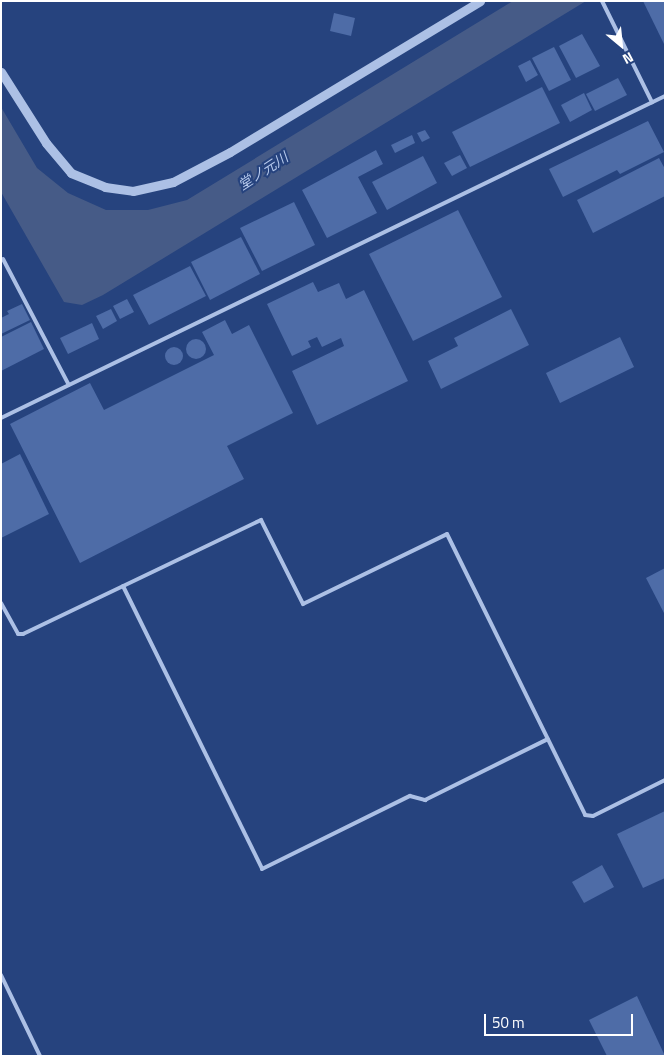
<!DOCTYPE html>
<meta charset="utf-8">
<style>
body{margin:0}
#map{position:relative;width:666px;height:1057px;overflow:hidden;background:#26437e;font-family:"Titillium Web","Noto Sans JP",sans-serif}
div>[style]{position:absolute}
.water>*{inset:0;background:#465b87}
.building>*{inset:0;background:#4e6ca7}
.round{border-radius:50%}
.service>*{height:4px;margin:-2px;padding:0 2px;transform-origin:2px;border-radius:2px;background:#acc0e5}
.tertiary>*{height:9px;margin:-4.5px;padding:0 4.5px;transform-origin:4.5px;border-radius:4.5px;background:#acc0e5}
span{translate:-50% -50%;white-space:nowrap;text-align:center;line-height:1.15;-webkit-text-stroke:4px #26437e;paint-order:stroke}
.water-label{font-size:14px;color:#b7caed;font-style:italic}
.frame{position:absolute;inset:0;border:2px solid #fff;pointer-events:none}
.north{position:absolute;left:596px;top:20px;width:50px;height:50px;-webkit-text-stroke:4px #26437e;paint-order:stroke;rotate:152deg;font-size:14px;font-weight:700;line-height:20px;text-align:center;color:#fff}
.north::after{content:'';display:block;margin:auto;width:18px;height:22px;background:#fff;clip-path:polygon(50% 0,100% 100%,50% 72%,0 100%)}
.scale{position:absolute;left:484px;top:1014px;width:149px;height:22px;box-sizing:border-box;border:2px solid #fff;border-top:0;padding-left:6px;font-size:15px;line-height:18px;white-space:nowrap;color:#fff;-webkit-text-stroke:4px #26437e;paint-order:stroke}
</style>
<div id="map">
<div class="water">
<i style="clip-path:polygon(513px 1px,586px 1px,103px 295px,82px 305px,64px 302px,1px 192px,1px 107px,37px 168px,68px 193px,106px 210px,148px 210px,187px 200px)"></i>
</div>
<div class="building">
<i style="clip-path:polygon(643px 1px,665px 1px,665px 46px)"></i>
<i style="clip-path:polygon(334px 13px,355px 18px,351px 36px,330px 31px)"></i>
<i style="clip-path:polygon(582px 34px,600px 66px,576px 78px,559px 46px)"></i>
<i style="clip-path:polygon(554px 47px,571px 80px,549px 91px,532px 58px)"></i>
<i style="clip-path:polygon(530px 60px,538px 75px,526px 82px,518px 66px)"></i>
<i style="clip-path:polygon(618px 78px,627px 95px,595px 111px,586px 94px)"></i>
<i style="clip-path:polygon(542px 87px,560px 123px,470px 167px,452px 132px)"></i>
<i style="clip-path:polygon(584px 93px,592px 110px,570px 122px,561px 105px)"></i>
<i style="clip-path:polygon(648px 121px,664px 152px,620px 174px,617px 170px,563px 197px,549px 169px)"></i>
<i style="clip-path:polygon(425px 130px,430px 138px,422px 142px,417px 133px)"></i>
<i style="clip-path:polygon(412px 135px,415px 143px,395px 153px,391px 145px)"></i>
<i style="clip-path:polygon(376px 150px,383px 164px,358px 177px,377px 213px,327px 238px,302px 190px)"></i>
<i style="clip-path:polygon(460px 155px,467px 168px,452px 176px,444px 163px)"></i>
<i style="clip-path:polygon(423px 156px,437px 183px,387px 210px,372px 182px)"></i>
<i style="clip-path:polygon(659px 158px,665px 169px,665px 196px,593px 233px,577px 200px)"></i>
<i style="clip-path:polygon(294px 202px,315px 245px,262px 271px,240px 228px)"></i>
<i style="clip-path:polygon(458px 210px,502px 297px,413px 341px,369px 254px)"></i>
<i style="clip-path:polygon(241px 237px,260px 274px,210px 300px,191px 262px)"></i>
<i style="clip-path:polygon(190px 266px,206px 296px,149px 325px,133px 295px)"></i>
<i style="clip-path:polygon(313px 282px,318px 292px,339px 283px,346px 299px,364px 290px,408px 381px,317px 425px,292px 371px,344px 346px,341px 338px,322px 347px,317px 337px,308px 341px,311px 347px,292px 356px,267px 304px)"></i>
<i style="clip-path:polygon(127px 299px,134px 312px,120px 319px,113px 306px)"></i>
<i style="clip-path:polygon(22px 304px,30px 320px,1px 334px,1px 318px,9px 314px,7px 311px)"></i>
<i style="clip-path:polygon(111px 309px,117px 321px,103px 329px,96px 316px)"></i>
<i style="clip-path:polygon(511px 309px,529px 345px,441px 389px,428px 361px,458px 346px,454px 338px)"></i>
<i style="clip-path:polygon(225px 320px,232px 334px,249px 325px,293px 413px,227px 446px,244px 479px,80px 563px,10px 424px,90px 383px,104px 410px,214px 355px,202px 332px)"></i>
<i style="clip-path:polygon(31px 322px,44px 349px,1px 371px,1px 337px)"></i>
<i style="clip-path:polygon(92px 323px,99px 339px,68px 354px,60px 338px)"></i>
<i style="clip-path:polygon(620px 337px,634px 367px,560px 403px,546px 373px)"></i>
<i class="round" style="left:186px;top:339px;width:20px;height:20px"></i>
<i class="round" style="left:165px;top:347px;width:18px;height:18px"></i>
<i style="clip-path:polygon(20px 454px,49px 514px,1px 538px,1px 464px)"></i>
<i style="clip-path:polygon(665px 568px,665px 615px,646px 578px)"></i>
<i style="clip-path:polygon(665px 811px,665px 878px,643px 888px,617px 834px)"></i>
<i style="clip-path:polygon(602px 865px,614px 887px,584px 903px,572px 882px)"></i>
<i style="clip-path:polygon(637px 996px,665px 1056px,607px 1056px,589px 1020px)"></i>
</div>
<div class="service">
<i style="left:602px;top:1px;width:113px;rotate:63.7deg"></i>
<i style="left:3px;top:259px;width:142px;rotate:62.4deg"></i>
<i style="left:1px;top:418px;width:738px;rotate:-25.87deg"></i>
<i style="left:123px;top:586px;width:315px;rotate:63.8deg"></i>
<i style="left:262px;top:869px;width:165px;rotate:-26.3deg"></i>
<i style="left:410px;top:796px;width:16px;rotate:15deg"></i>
<i style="left:425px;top:800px;width:137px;rotate:-26.4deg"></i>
<i style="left:1px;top:603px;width:35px;rotate:61deg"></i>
<i style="left:18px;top:634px;width:5px"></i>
<i style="left:23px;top:634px;width:264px;rotate:-25.6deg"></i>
<i style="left:261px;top:520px;width:94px;rotate:63.4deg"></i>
<i style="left:303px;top:604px;width:160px;rotate:-25.9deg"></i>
<i style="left:447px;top:534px;width:313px;rotate:63.8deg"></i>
<i style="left:585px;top:815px;width:8px;rotate:7deg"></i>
<i style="left:593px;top:816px;width:80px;rotate:-26.6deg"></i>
<i style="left:1px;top:975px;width:90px;rotate:64.3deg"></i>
</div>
<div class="tertiary">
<i style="left:1px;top:72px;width:84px;rotate:57.6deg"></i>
<i style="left:46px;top:143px;width:39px;rotate:50deg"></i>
<i style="left:71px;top:173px;width:37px;rotate:22deg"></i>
<i style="left:105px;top:187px;width:28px;rotate:8deg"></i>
<i style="left:133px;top:191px;width:41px;rotate:-12.7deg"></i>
<i style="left:173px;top:182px;width:64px;rotate:-27.8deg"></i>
<i style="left:230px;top:152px;width:292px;rotate:-31.1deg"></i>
</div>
<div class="water-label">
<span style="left:263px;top:171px;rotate:-33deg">堂ノ元川</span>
</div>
<div class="frame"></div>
<div class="north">N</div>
<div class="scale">50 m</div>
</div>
